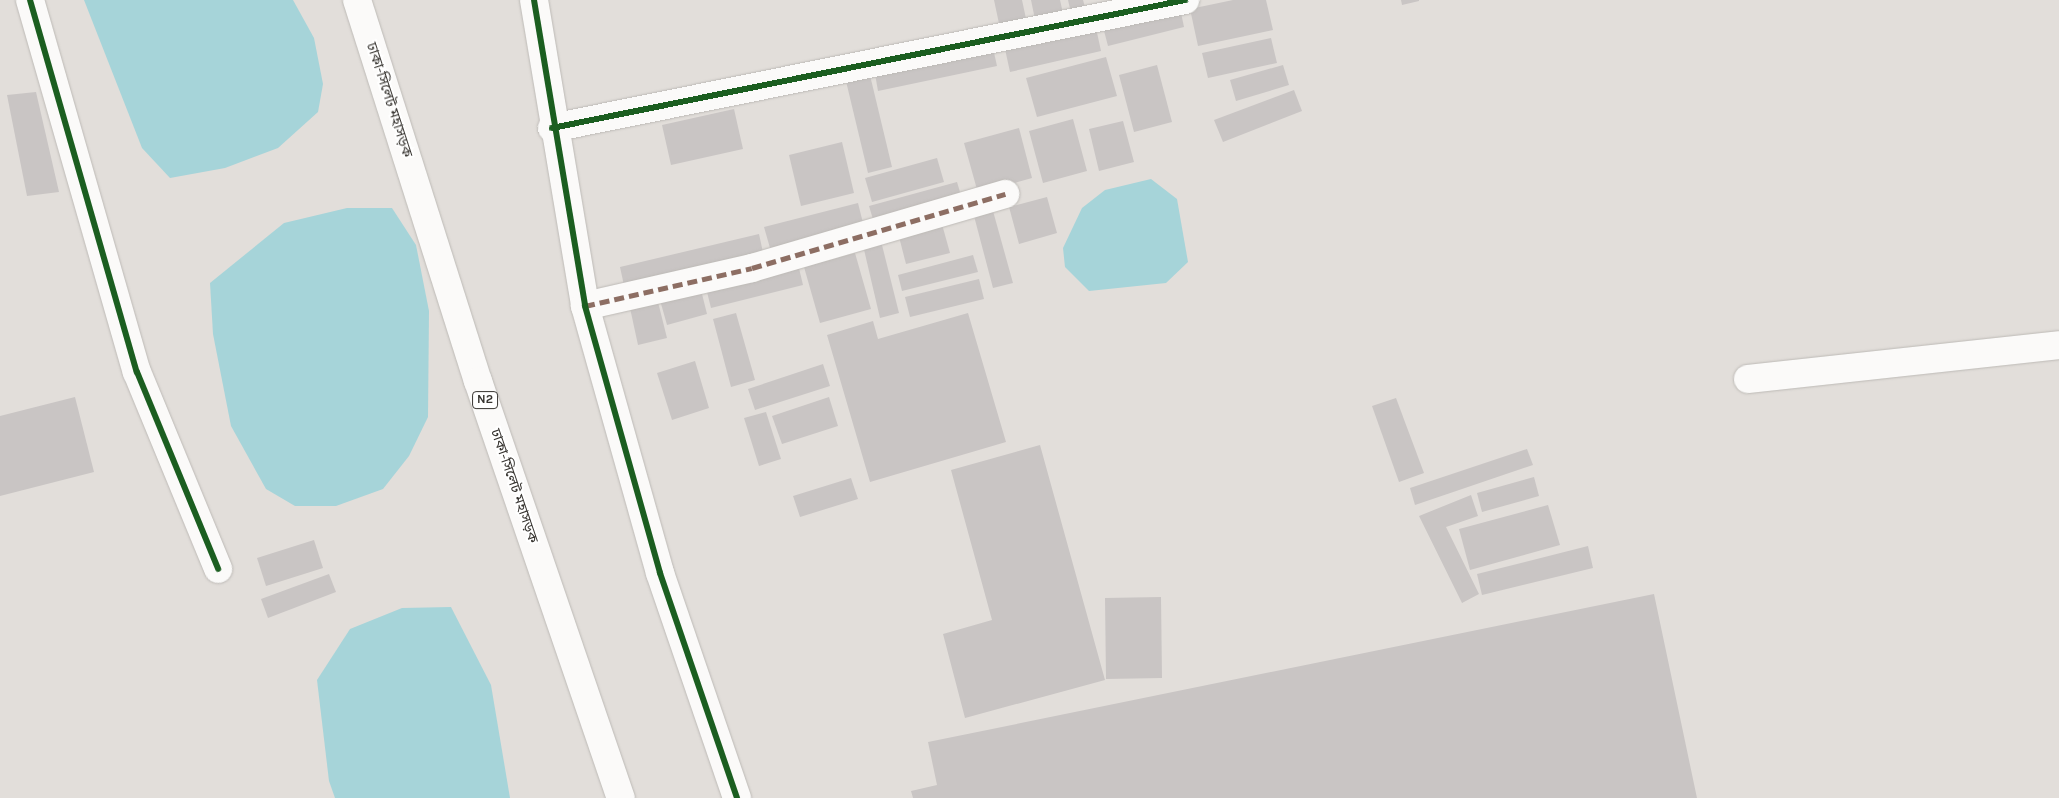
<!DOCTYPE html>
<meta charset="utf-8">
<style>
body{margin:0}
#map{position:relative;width:2059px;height:798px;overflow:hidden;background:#e2deda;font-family:Karla,"Noto Sans Bengali",sans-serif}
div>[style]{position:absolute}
.water>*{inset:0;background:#a6d4d9}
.building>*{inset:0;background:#c9c5c4}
.roads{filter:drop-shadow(0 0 1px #bdbab6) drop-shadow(0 0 1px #bdbab6)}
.minor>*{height:28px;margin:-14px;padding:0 14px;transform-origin:14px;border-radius:14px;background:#fbfaf9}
.trunk>*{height:28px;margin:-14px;padding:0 14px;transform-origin:14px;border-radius:14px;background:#fbfaf9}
.quiet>*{height:5px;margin-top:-2.5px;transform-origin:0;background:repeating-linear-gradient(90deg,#8d6e63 0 10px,transparent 0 15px)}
.cycleway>*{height:6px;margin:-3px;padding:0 3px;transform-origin:3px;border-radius:3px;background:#1b5e20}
span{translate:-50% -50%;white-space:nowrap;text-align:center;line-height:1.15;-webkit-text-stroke:4px #fff;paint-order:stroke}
.shield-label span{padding:1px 4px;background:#fff;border:1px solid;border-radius:4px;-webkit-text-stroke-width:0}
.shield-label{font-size:12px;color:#36332f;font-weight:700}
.street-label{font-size:14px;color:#36332f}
</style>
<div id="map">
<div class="water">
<i style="clip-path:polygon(84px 0,293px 0,314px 38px,323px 84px,318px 112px,278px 148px,225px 168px,170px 178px,142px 148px)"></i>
<i style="clip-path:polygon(1151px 179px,1177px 199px,1188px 262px,1166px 283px,1089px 291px,1065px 267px,1063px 248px,1082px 208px,1105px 190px)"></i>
<i style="clip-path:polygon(347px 208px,392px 208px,416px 245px,429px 311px,428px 417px,409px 456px,383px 489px,336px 506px,295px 506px,266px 489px,231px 426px,213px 334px,210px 283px,284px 223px)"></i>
<i style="clip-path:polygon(451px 607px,491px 685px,510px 798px,335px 798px,329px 781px,317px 680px,350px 629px,402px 608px)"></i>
</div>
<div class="building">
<i style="clip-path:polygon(994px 0,1022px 0,1028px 28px,1001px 33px)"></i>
<i style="clip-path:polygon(1031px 0,1060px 0,1065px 22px,1037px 29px)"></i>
<i style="clip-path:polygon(1068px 0,1083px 0,1087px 14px,1072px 17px)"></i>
<i style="clip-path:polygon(1233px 0,1266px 0,1273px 30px,1198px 46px,1190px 9px)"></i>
<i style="clip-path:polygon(1401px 0,1419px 0,1419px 1px,1402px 5px)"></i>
<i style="clip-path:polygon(1180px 8px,1184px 27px,1108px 46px,1103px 27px)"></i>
<i style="clip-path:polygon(1096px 28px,1101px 51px,1010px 72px,1005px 49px)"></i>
<i style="clip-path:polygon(1271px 38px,1277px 63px,1208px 78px,1202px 53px)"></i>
<i style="clip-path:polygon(993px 48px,997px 66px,878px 91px,875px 74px)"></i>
<i style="clip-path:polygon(1106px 57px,1117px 96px,1037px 117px,1026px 78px)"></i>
<i style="clip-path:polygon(1157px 65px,1172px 122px,1134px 132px,1119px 75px)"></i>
<i style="clip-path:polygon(1283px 65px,1289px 85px,1236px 101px,1230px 80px)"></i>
<i style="clip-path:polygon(869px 71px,892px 167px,868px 173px,845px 77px)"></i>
<i style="clip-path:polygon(1294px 90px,1302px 111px,1223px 142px,1214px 120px)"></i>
<i style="clip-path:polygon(36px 92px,59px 192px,27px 196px,7px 95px)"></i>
<i style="clip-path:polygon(734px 109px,743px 149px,671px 165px,662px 125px)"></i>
<i style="clip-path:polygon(1073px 119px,1087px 171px,1043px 183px,1029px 131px)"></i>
<i style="clip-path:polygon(1123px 121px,1134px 162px,1099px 171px,1089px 129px)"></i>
<i style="clip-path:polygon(1019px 128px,1032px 178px,978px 193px,964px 143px)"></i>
<i style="clip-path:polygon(842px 142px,854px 193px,801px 206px,789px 155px)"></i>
<i style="clip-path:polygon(937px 158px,944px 182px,872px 202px,865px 178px)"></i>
<i style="clip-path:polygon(957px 182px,963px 202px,875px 226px,869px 206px)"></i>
<i style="clip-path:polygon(1047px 197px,1057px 233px,1019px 244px,1009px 207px)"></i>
<i style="clip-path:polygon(858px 203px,865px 231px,772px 255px,764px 227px)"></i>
<i style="clip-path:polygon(993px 211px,1013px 283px,993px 288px,974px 216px)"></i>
<i style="clip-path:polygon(940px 217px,950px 253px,906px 264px,897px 229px)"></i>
<i style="clip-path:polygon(759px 234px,764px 257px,625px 290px,620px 267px)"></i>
<i style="clip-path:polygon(880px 237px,899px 313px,880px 318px,862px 241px)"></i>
<i style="clip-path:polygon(855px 253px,871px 309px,820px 323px,804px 267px)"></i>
<i style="clip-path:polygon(973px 255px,978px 272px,902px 291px,898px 275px)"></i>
<i style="clip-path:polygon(798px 264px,803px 285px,711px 308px,706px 288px)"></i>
<i style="clip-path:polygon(979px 279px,984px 299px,910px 317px,905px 297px)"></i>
<i style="clip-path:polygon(701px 290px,707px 314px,667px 325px,660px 300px)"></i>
<i style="clip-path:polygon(658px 302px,667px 338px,638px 345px,630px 308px)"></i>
<i style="clip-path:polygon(736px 313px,755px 380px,731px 387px,713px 319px)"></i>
<i style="clip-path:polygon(968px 313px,1006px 442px,870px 482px,827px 335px,873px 321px,878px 339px)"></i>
<i style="clip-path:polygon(695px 361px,709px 408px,672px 420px,657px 373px)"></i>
<i style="clip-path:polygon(823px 364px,830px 386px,755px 410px,748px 389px)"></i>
<i style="clip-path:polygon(75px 397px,94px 472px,0 496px,0 416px)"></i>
<i style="clip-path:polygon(829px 397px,838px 426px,782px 444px,772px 416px)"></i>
<i style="clip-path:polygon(1396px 398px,1424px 473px,1399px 482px,1372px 406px)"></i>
<i style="clip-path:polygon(766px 412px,781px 459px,759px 466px,744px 418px)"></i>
<i style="clip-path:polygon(1040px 445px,1105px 680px,965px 718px,943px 634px,992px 620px,951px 470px)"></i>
<i style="clip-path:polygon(1527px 449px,1533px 465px,1415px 505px,1410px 488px)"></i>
<i style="clip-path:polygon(1534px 477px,1539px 496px,1482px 512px,1477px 493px)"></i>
<i style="clip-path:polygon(851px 478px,858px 499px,800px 517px,793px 496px)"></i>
<i style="clip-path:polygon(1471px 495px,1478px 516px,1446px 527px,1479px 594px,1462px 603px,1419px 516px)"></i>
<i style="clip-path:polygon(1548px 505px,1560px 545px,1470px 570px,1459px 529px)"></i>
<i style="clip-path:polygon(314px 540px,323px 568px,266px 586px,257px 558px)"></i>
<i style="clip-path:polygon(1588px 546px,1593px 568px,1482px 595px,1477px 574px)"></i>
<i style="clip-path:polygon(329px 574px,336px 592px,268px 618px,261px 599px)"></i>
<i style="clip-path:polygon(1654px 594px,1697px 798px,913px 798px,911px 791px,937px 785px,928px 742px)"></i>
<i style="clip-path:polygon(1161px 597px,1162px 678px,1106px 679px,1105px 598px)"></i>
</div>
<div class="roads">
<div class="minor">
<i style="left:30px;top:0;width:387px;rotate:74deg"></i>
<i style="left:137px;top:372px;width:213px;rotate:67.6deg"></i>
<i style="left:534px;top:0;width:310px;rotate:80.5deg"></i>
<i style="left:585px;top:306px;width:277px;rotate:74.3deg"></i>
<i style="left:660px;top:573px;width:238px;rotate:71.1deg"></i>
<i style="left:552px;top:128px;width:646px;rotate:-11.43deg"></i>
<i style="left:585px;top:306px;width:171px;rotate:-12.8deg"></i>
<i style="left:752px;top:268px;width:264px;rotate:-16.3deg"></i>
<i style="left:1748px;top:379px;width:313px;rotate:-6.2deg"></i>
</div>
<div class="trunk">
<i style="left:357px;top:0;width:400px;rotate:72.4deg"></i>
<i style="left:478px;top:381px;width:441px;rotate:71.1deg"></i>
</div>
</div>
<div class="quiet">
<i style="left:585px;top:306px;width:171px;rotate:-12.8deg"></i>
<i style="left:752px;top:268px;width:264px;rotate:-16.3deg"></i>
</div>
<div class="cycleway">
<i style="left:30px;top:0;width:387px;rotate:74deg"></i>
<i style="left:137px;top:372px;width:213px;rotate:67.6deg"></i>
<i style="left:534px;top:0;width:310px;rotate:80.5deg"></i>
<i style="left:585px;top:306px;width:277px;rotate:74.3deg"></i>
<i style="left:660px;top:573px;width:238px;rotate:71.1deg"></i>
<i style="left:552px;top:128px;width:646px;rotate:-11.43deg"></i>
</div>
<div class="shield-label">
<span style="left:485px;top:400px">N2</span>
</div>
<div class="street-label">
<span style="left:389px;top:100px;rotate:72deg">ঢাকা-সিলেট মহাসড়ক</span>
<span style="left:514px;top:486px;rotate:71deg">ঢাকা-সিলেট মহাসড়ক</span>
</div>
</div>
